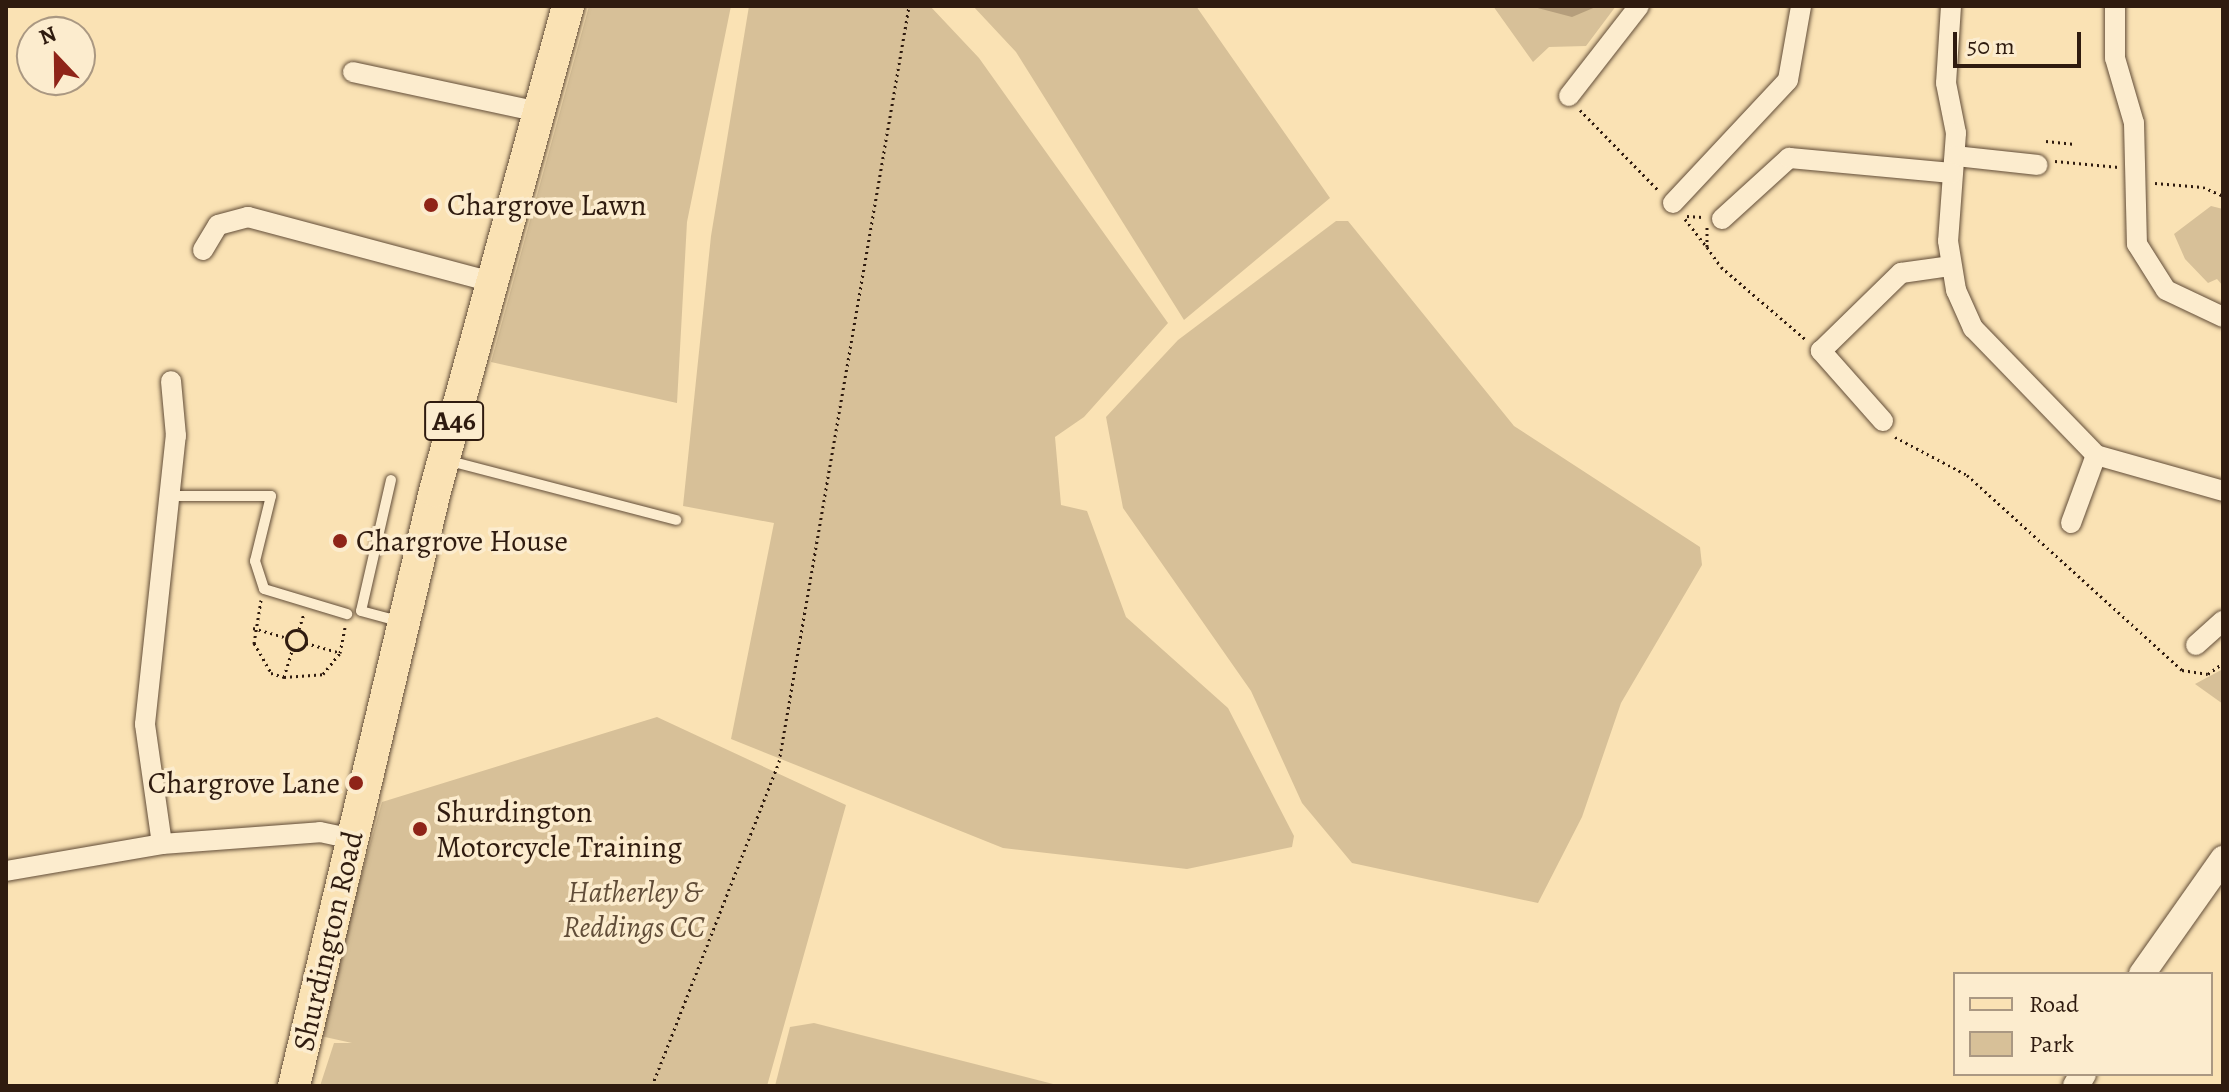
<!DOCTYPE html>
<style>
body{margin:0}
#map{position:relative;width:2229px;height:1092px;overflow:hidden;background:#fae2b4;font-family:Alegreya,serif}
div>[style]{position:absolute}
.green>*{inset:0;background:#d7c098}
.water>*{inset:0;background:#b59e7c}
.path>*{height:3px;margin-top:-1.5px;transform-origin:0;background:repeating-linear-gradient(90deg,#2f1b0f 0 2px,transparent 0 6px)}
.path>.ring{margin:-1.5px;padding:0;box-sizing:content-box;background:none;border:3px solid #2f1b0f;border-radius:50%}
.roads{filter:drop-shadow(0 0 2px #624d38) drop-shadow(0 0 2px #624d38)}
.service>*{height:10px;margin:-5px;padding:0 5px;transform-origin:5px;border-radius:5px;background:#fcecce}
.minor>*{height:20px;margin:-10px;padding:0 10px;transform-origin:10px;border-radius:10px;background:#fcecce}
.tertiary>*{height:26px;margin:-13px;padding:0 13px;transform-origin:13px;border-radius:13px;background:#fcecce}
.primary>*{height:32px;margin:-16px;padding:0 16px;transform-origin:16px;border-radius:16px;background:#fae2b4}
.dots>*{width:22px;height:22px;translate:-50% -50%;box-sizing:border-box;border:4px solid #fcecce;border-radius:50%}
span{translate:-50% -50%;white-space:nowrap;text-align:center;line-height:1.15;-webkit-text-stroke:7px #fcecce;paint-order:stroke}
.shield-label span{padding:2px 6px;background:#fcecce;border:2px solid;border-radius:6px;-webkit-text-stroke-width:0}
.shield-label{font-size:28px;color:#2f1b0f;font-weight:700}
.poi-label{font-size:30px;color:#2f1b0f}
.left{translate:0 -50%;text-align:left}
.right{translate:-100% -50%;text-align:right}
.park-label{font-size:30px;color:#614d38;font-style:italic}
.street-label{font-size:30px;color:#2f1b0f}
.frame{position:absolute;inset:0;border:8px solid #2f1b0f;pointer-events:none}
.legend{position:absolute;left:1953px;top:972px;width:260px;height:104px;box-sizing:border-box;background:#fcecce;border:2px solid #aa9882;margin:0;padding:10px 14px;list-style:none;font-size:24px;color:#2f1b0f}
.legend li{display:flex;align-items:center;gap:16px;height:40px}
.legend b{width:40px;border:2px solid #aa9882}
.north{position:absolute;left:16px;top:16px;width:80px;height:80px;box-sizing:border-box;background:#fcecce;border:2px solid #aa9882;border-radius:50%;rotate:338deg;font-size:22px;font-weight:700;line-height:32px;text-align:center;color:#2f1b0f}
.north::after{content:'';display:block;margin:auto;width:28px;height:36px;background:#8f2418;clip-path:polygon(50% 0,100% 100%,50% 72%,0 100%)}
.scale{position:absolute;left:1953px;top:32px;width:128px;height:36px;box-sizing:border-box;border:4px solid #2f1b0f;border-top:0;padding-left:10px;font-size:24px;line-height:28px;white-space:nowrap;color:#2f1b0f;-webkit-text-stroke:6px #fcecce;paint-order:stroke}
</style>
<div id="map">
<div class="green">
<i style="clip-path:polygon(589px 6px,731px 6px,687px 222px,677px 403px,491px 362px)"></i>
<i style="clip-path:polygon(749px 6px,930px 6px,979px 58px,1168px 323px,1084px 417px,1055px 437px,1061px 505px,1087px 511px,1126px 617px,1228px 708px,1294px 836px,1292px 847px,1187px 869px,1003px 848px,731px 739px,774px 523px,683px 506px,711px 236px)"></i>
<i style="clip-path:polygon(973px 6px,1196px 6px,1330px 198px,1184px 320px,1016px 52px)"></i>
<i style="clip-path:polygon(1493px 6px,1616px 6px,1586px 46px,1549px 47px,1533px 62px)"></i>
<i style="clip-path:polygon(2211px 206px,2223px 209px,2223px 286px,2217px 279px,2208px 283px,2185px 259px,2174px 234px)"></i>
<i style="clip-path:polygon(1336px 221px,1348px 221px,1514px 426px,1700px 547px,1702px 565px,1621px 703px,1582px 817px,1538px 903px,1352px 863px,1302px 803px,1251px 691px,1123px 508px,1106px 417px,1178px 340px)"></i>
<i style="clip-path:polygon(2223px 669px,2223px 704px,2195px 684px)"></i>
<i style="clip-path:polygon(657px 717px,846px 805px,767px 1086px,320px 1086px,334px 1043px,352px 1043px,316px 1035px,382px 802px)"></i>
<i style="clip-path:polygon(814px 1023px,1061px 1086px,775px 1086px,790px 1027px)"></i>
</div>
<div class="water">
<i style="clip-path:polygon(1530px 6px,1598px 6px,1572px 17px)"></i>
</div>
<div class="path">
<i style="left:1580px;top:110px;width:112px;rotate:45.7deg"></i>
<i style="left:2046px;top:141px;width:29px;rotate:6deg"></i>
<i style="left:2055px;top:161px;width:64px;rotate:5.4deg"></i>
<i style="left:2155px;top:183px;width:48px;rotate:4.8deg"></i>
<i style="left:2203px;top:187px;width:22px;rotate:24deg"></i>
<i style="left:1687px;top:216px;width:16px;rotate:4deg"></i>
<i style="left:1685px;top:219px;width:36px;rotate:52deg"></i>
<i style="left:1707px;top:227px;width:20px;rotate:90deg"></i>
<i style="left:1707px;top:247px;width:24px;rotate:55deg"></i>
<i style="left:1721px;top:267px;width:111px;rotate:40.6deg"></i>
<i style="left:1895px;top:437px;width:81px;rotate:27.8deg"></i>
<i style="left:1967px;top:475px;width:290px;rotate:42.2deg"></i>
<i style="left:2182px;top:670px;width:26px;rotate:9deg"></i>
<i style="left:2208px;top:674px;width:19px;rotate:-36deg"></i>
<i style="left:261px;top:600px;width:44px;rotate:99.2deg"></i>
<i style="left:254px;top:643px;width:34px;rotate:60deg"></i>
<i style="left:271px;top:673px;width:14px;rotate:17deg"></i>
<i style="left:284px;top:677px;width:39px;rotate:-4deg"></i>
<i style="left:323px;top:674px;width:27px;rotate:-51deg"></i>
<i style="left:340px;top:653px;width:26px;rotate:-79deg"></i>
<i style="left:253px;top:628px;width:32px;rotate:16deg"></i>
<i style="left:299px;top:629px;width:16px;rotate:-72deg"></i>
<i class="ring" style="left:286px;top:630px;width:17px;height:17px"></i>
<i style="left:306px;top:643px;width:35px;rotate:16deg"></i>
<i style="left:284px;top:677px;width:28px;rotate:-73deg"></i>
<i style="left:652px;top:1086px;width:348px;rotate:-68.6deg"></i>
<i style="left:779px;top:762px;width:767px;rotate:-80.24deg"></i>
</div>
<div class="roads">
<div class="service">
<i style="left:446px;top:460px;width:238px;rotate:14.6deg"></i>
<i style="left:391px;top:480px;width:134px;rotate:102.9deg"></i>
<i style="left:361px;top:611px;width:38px;rotate:15deg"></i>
<i style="left:169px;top:496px;width:102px"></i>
<i style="left:271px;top:496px;width:67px;rotate:103.8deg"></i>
<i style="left:255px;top:561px;width:29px;rotate:72deg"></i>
<i style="left:264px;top:589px;width:87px;rotate:16.8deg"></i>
</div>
<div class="minor">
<i style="left:1951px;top:6px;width:77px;rotate:93.7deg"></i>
<i style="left:1946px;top:83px;width:51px;rotate:78.7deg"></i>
<i style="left:1956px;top:133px;width:108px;rotate:94.2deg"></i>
<i style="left:1948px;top:241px;width:50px;rotate:80.7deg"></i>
<i style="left:1956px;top:290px;width:42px;rotate:65.9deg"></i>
<i style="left:1973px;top:328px;width:177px;rotate:45.9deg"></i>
<i style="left:2096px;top:455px;width:132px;rotate:15.8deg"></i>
<i style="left:2115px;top:6px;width:52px;rotate:90deg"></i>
<i style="left:2115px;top:58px;width:68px;rotate:73.7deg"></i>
<i style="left:2134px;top:123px;width:121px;rotate:88.6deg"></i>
<i style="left:2137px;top:244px;width:54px;rotate:57.8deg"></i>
<i style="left:2166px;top:290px;width:63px;rotate:25.3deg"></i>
<i style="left:353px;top:72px;width:190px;rotate:12.1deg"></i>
<i style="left:1569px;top:96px;width:114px;rotate:-52.1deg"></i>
<i style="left:1955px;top:156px;width:83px;rotate:6.2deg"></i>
<i style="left:1673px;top:203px;width:168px;rotate:-46.9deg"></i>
<i style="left:1788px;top:80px;width:75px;rotate:-80deg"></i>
<i style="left:1722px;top:219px;width:91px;rotate:-42.3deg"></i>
<i style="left:1789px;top:158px;width:164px;rotate:5.3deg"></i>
<i style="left:203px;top:250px;width:29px;rotate:-59deg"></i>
<i style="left:218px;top:225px;width:31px;rotate:-15deg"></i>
<i style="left:248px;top:217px;width:253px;rotate:14.9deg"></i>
<i style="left:1883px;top:421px;width:94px;rotate:-131.5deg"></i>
<i style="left:1821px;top:351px;width:112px;rotate:-44.3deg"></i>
<i style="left:1901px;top:273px;width:49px;rotate:-8.1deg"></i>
<i style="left:2071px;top:523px;width:72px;rotate:-69.8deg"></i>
<i style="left:2196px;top:645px;width:36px;rotate:-42deg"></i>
<i style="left:162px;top:844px;width:121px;rotate:-98.1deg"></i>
<i style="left:145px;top:724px;width:290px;rotate:-83.9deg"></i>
<i style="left:176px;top:436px;width:55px;rotate:-95.2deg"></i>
<i style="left:6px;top:871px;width:158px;rotate:-9.8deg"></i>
<i style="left:162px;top:844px;width:158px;rotate:-4.3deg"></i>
<i style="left:320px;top:832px;width:33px;rotate:12deg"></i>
</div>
<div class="tertiary">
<i style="left:2142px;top:974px;width:141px;rotate:-54.8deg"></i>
<i style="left:2076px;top:1086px;width:14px;rotate:-60deg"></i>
</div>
<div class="primary">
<i style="left:294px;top:1086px;width:611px;rotate:-76.67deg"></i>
<i style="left:435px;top:491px;width:503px;rotate:-74.66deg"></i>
</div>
</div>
<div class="dots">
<i style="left:431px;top:205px;background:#8f2418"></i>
<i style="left:340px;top:541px;background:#8f2418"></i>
<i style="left:356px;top:783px;background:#8f2418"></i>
<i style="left:420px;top:829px;background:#8f2418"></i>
</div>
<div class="shield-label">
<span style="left:454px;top:421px">A46</span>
</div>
<div class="poi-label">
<span class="left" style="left:447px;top:205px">Chargrove Lawn</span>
<span class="left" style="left:356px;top:541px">Chargrove House</span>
<span class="right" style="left:340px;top:783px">Chargrove Lane</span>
<span class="left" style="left:436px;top:829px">Shurdington<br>Motorcycle Training</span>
</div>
<div class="park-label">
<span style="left:634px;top:909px">Hatherley &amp;<br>Reddings CC</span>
</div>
<div class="street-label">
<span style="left:328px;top:941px;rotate:-77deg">Shurdington Road</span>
</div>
<div class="frame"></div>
<ul class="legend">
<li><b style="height:10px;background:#fae2b4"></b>Road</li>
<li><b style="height:22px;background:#d7c098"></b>Park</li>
</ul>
<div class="north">N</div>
<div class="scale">50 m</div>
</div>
